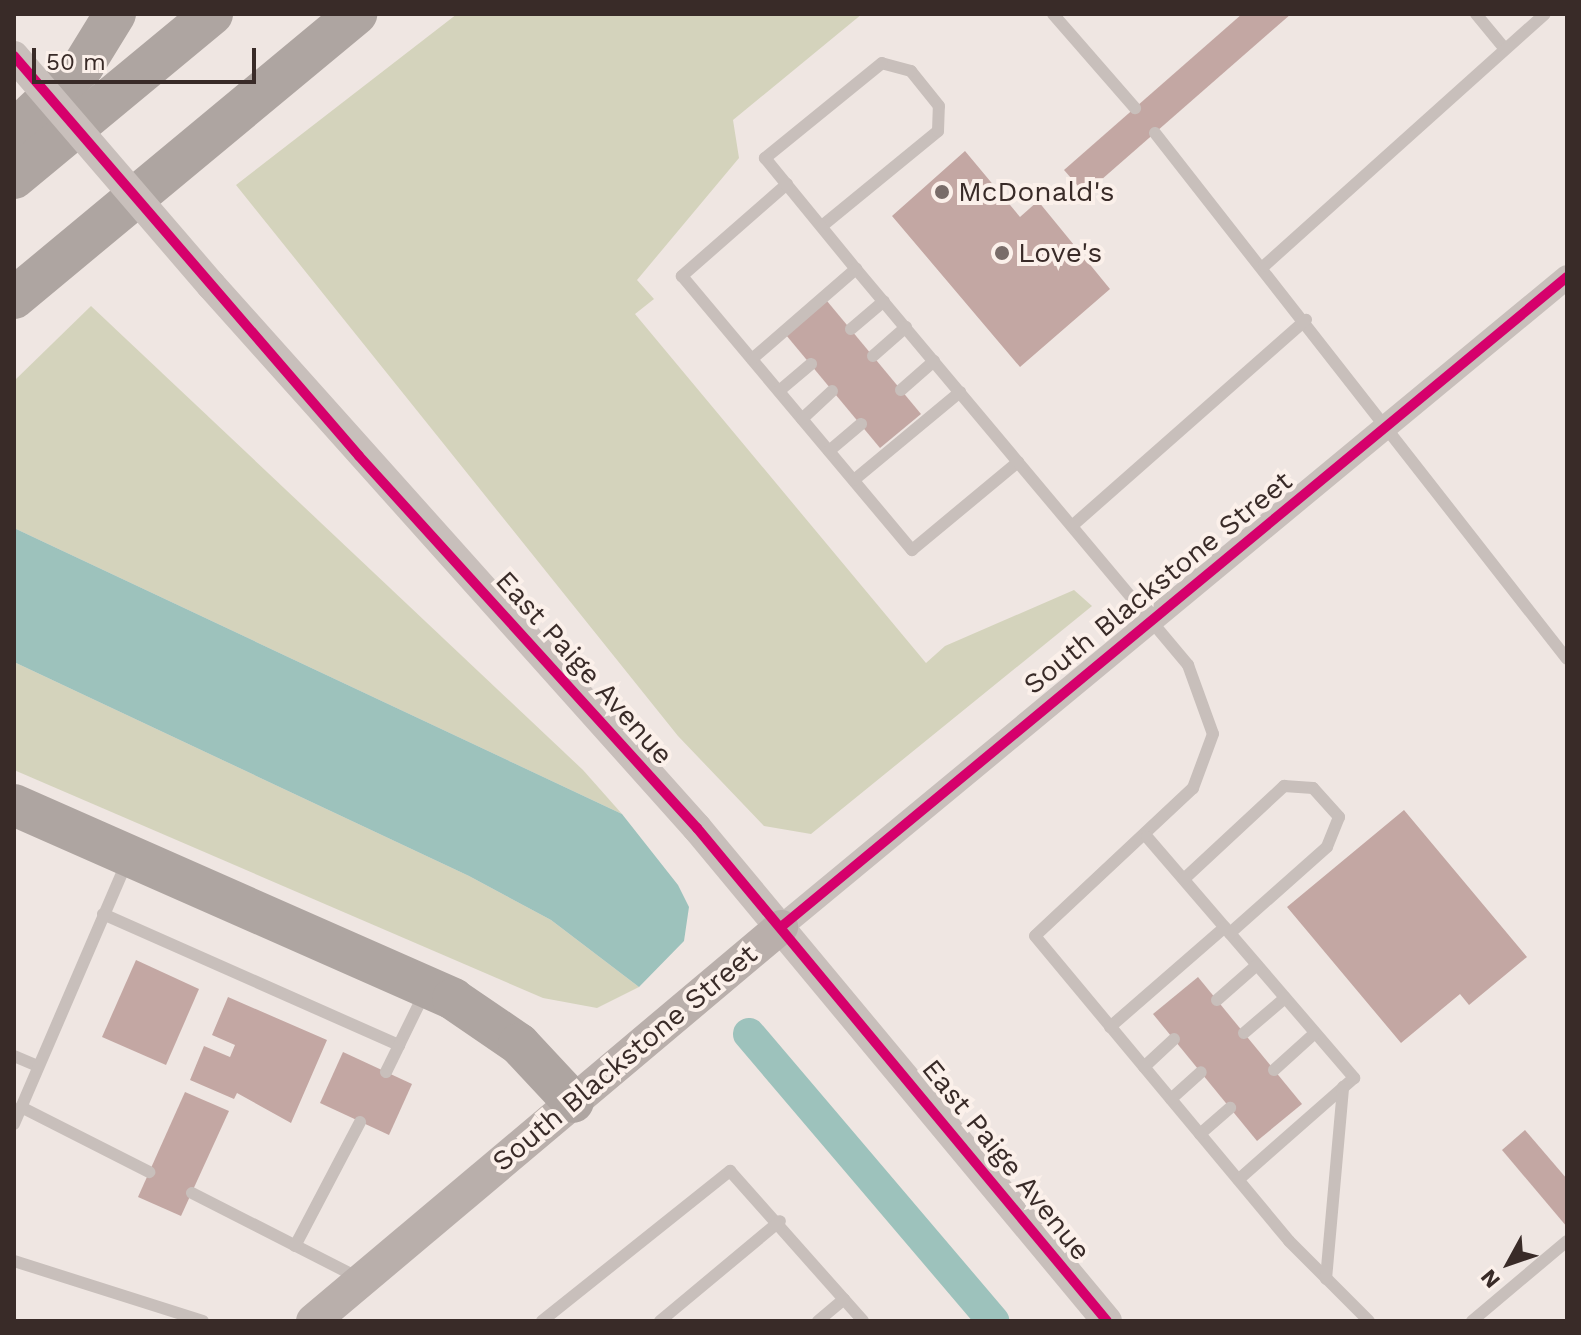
<!DOCTYPE html>
<style>
body{margin:0}
#map{position:relative;width:1581px;height:1335px;overflow:hidden;background:#efe6e2;font-family:"Work Sans",sans-serif}
div>[style]{position:absolute}
.green>*{inset:0;background:#d4d3bc}
.water>*{inset:0;background:#9dc2bc}
.canal>*{height:32px;margin:-16px;padding:0 16px;transform-origin:16px;border-radius:16px;background:#9dc2bc}
.building>*{inset:0;background:#c3a7a3}
.service>*{height:12px;margin:-6px;padding:0 6px;transform-origin:6px;border-radius:6px;background:#c8bfbb}
.minor>*{height:24px;margin:-12px;padding:0 12px;transform-origin:12px;border-radius:12px;background:#c8bfbb}
.tertiary>*{height:30px;margin:-15px;padding:0 15px;transform-origin:15px;border-radius:15px;background:#c8bfbb}
.secondary>*{height:34px;margin:-17px;padding:0 17px;transform-origin:17px;border-radius:17px;background:#b9afab}
.motorway>*{height:42px;margin:-21px;padding:0 21px;transform-origin:21px;border-radius:21px;background:#aea5a1}
.tertiary-bridge>*{height:30px;margin:-15px;padding:0 15px;transform-origin:15px;border-radius:15px;background:#c8bfbb}
.cycleway>*{height:10px;margin:-5px;padding:0 5px;transform-origin:5px;border-radius:5px;background:#d6006c}
.dots>*{width:22px;height:22px;translate:-50% -50%;box-sizing:border-box;border:4px solid #fbf0ea;border-radius:50%}
span{translate:-50% -50%;white-space:nowrap;text-align:center;line-height:1.15;-webkit-text-stroke:8px #fbf0ea;paint-order:stroke}
.poi-label{font-size:28px;color:#392b28}
.left{translate:0 -50%;text-align:left}
.street-label{font-size:28px;color:#392b28}
.frame{position:absolute;inset:0;border:16px solid #392b28;pointer-events:none}
.north{position:absolute;left:1469px;top:1223px;width:80px;height:80px;-webkit-text-stroke:6px #fbf0ea;paint-order:stroke;rotate:230deg;font-size:22px;font-weight:700;line-height:32px;text-align:center;color:#392b28}
.north::after{content:'';display:block;margin:auto;width:28px;height:36px;background:#392b28;clip-path:polygon(50% 0,100% 100%,50% 72%,0 100%)}
.scale{position:absolute;left:32px;top:48px;width:224px;height:36px;box-sizing:border-box;border:4px solid #392b28;border-top:0;padding-left:10px;font-size:24px;line-height:28px;white-space:nowrap;color:#392b28;-webkit-text-stroke:6px #fbf0ea;paint-order:stroke}
</style>
<div id="map">
<div class="green">
<i style="clip-path:polygon(457px 14px,862px 14px,733px 120px,739px 158px,637px 280px,654px 299px,635px 314px,926px 663px,945px 646px,1074px 590px,1092px 606px,811px 834px,764px 826px,678px 736px,236px 185px)"></i>
<i style="clip-path:polygon(91px 306px,583px 770px,622px 814px,14px 528px,14px 381px)"></i>
<i style="clip-path:polygon(14px 662px,469px 876px,551px 920px,639px 987px,597px 1008px,543px 998px,14px 770px)"></i>
</div>
<div class="water">
<i style="clip-path:polygon(14px 528px,622px 814px,678px 885px,689px 907px,684px 941px,639px 987px,551px 920px,469px 876px,14px 662px)"></i>
</div>
<div class="canal">
<i style="left:749px;top:1034px;width:377px;rotate:49.6deg"></i>
</div>
<div class="building">
<i style="clip-path:polygon(1242px 14px,1291px 14px,1085px 194px,1064px 170px)"></i>
<i style="clip-path:polygon(965px 151px,1020px 217px,1038px 201px,1110px 289px,1020px 367px,892px 216px)"></i>
<i style="clip-path:polygon(827px 301px,921px 414px,880px 448px,786px 335px)"></i>
<i style="clip-path:polygon(1404px 810px,1527px 957px,1469px 1005px,1460px 994px,1401px 1043px,1287px 907px)"></i>
<i style="clip-path:polygon(136px 960px,199px 989px,166px 1065px,102px 1037px)"></i>
<i style="clip-path:polygon(1198px 977px,1302px 1104px,1257px 1141px,1153px 1014px)"></i>
<i style="clip-path:polygon(228px 997px,327px 1040px,291px 1123px,237px 1093px,234px 1099px,190px 1080px,204px 1046px,230px 1057px,235px 1045px,212px 1035px)"></i>
<i style="clip-path:polygon(343px 1052px,412px 1084px,389px 1135px,320px 1103px)"></i>
<i style="clip-path:polygon(185px 1092px,229px 1111px,181px 1216px,138px 1197px)"></i>
<i style="clip-path:polygon(1525px 1130px,1567px 1179px,1567px 1227px,1502px 1150px)"></i>
</div>
<div class="service">
<i style="left:1053px;top:14px;width:125px;rotate:48.9deg"></i>
<i style="left:1476px;top:14px;width:45px;rotate:50.4deg"></i>
<i style="left:1155px;top:133px;width:668px;rotate:51.93deg"></i>
<i style="left:787px;top:184px;width:140px;rotate:138.8deg"></i>
<i style="left:682px;top:276px;width:358px;rotate:50deg"></i>
<i style="left:912px;top:550px;width:138px;rotate:-39.7deg"></i>
<i style="left:822px;top:226px;width:150px;rotate:-39.3deg"></i>
<i style="left:938px;top:131px;width:25px;rotate:-88deg"></i>
<i style="left:939px;top:106px;width:45px;rotate:-128.7deg"></i>
<i style="left:911px;top:71px;width:30px;rotate:-165deg"></i>
<i style="left:882px;top:63px;width:151px;rotate:140.9deg"></i>
<i style="left:765px;top:158px;width:144px;rotate:50.7deg"></i>
<i style="left:856px;top:269px;width:517px;rotate:50.02deg"></i>
<i style="left:1188px;top:665px;width:73px;rotate:70.1deg"></i>
<i style="left:1213px;top:734px;width:58px;rotate:110.3deg"></i>
<i style="left:1193px;top:788px;width:216px;rotate:136.9deg"></i>
<i style="left:1035px;top:936px;width:397px;rotate:50.2deg"></i>
<i style="left:1289px;top:1241px;width:113px;rotate:45deg"></i>
<i style="left:1264px;top:266px;width:377px;rotate:-41.9deg"></i>
<i style="left:851px;top:329px;width:43px;rotate:-40.3deg"></i>
<i style="left:873px;top:356px;width:44px;rotate:-41.3deg"></i>
<i style="left:752px;top:359px;width:138px;rotate:-40.9deg"></i>
<i style="left:901px;top:390px;width:44px;rotate:-41.3deg"></i>
<i style="left:779px;top:391px;width:42px;rotate:-40.2deg"></i>
<i style="left:802px;top:419px;width:41px;rotate:-43deg"></i>
<i style="left:829px;top:451px;width:42px;rotate:-40.2deg"></i>
<i style="left:854px;top:480px;width:138px;rotate:-39.7deg"></i>
<i style="left:1072px;top:526px;width:312px;rotate:-41.4deg"></i>
<i style="left:1147px;top:837px;width:318px;rotate:49.3deg"></i>
<i style="left:1354px;top:1078px;width:154px;rotate:138.7deg"></i>
<i style="left:1184px;top:879px;width:137px;rotate:-42.9deg"></i>
<i style="left:1284px;top:786px;width:29px;rotate:4deg"></i>
<i style="left:1313px;top:788px;width:39px;rotate:48deg"></i>
<i style="left:1339px;top:817px;width:32px;rotate:112deg"></i>
<i style="left:1327px;top:847px;width:130px;rotate:138.4deg"></i>
<i style="left:103px;top:914px;width:324px;rotate:23.9deg"></i>
<i style="left:399px;top:1045px;width:57px;rotate:-63.9deg"></i>
<i style="left:1217px;top:1000px;width:53px;rotate:-41.2deg"></i>
<i style="left:1110px;top:1027px;width:152px;rotate:-41deg"></i>
<i style="left:1244px;top:1033px;width:54px;rotate:-40.5deg"></i>
<i style="left:14px;top:1056px;width:25px;rotate:23deg"></i>
<i style="left:1144px;top:1067px;width:41px;rotate:-43deg"></i>
<i style="left:1274px;top:1070px;width:55px;rotate:-42.1deg"></i>
<i style="left:386px;top:1072px;width:30px;rotate:-64deg"></i>
<i style="left:1171px;top:1099px;width:40px;rotate:-42deg"></i>
<i style="left:21px;top:1107px;width:144px;rotate:26.9deg"></i>
<i style="left:14px;top:1124px;width:285px;rotate:-66.7deg"></i>
<i style="left:1200px;top:1134px;width:40px;rotate:-41deg"></i>
<i style="left:192px;top:1193px;width:187px;rotate:27deg"></i>
<i style="left:295px;top:1246px;width:140px;rotate:-62.3deg"></i>
<i style="left:14px;top:1261px;width:198px;rotate:17.6deg"></i>
<i style="left:1326px;top:1279px;width:193px;rotate:-84.9deg"></i>
<i style="left:542px;top:1321px;width:241px;rotate:-38.6deg"></i>
<i style="left:730px;top:1171px;width:200px;rotate:48.4deg"></i>
<i style="left:660px;top:1321px;width:156px;rotate:-39.8deg"></i>
<i style="left:818px;top:1321px;width:34px;rotate:-40deg"></i>
<i style="left:1472px;top:1321px;width:124px;rotate:-40.1deg"></i>
</div>
<div class="minor">
<i style="left:781px;top:927px;width:1020px;rotate:-39.59deg"></i>
</div>
<div class="tertiary">
<i style="left:211px;top:285px;width:729px;rotate:48.17deg"></i>
<i style="left:697px;top:828px;width:641px;rotate:50.25deg"></i>
</div>
<div class="secondary">
<i style="left:313px;top:1321px;width:612px;rotate:-40.09deg"></i>
</div>
<div class="motorway">
<i style="left:14px;top:131px;width:95px;rotate:-43.3deg"></i>
<i style="left:83px;top:66px;width:61px;rotate:-58.4deg"></i>
<i style="left:14px;top:178px;width:257px;rotate:-39.6deg"></i>
<i style="left:14px;top:298px;width:445px;rotate:-39.7deg"></i>
<i style="left:14px;top:805px;width:480px;rotate:23.8deg"></i>
<i style="left:453px;top:999px;width:80px;rotate:34.3deg"></i>
<i style="left:519px;top:1044px;width:79px;rotate:47deg"></i>
</div>
<div class="tertiary-bridge">
<i style="left:14px;top:56px;width:302px;rotate:49.3deg"></i>
</div>
<div class="cycleway">
<i style="left:14px;top:56px;width:528px;rotate:49.22deg"></i>
<i style="left:359px;top:456px;width:503px;rotate:47.74deg"></i>
<i style="left:697px;top:828px;width:641px;rotate:50.25deg"></i>
<i style="left:781px;top:927px;width:1020px;rotate:-39.59deg"></i>
</div>
<div class="dots">
<i style="left:942px;top:192px;background:#796c69"></i>
<i style="left:1002px;top:253px;background:#796c69"></i>
</div>
<div class="poi-label">
<span class="left" style="left:958px;top:192px">McDonald's</span>
<span class="left" style="left:1018px;top:253px">Love's</span>
</div>
<div class="street-label">
<span style="left:1158px;top:583px;rotate:-39deg">South Blackstone Street</span>
<span style="left:584px;top:668px;rotate:48deg">East Paige Avenue</span>
<span style="left:625px;top:1058px;rotate:-40deg">South Blackstone Street</span>
<span style="left:1006px;top:1160px;rotate:51deg">East Paige Avenue</span>
</div>
<div class="frame"></div>
<div class="north">N</div>
<div class="scale">50 m</div>
</div>
